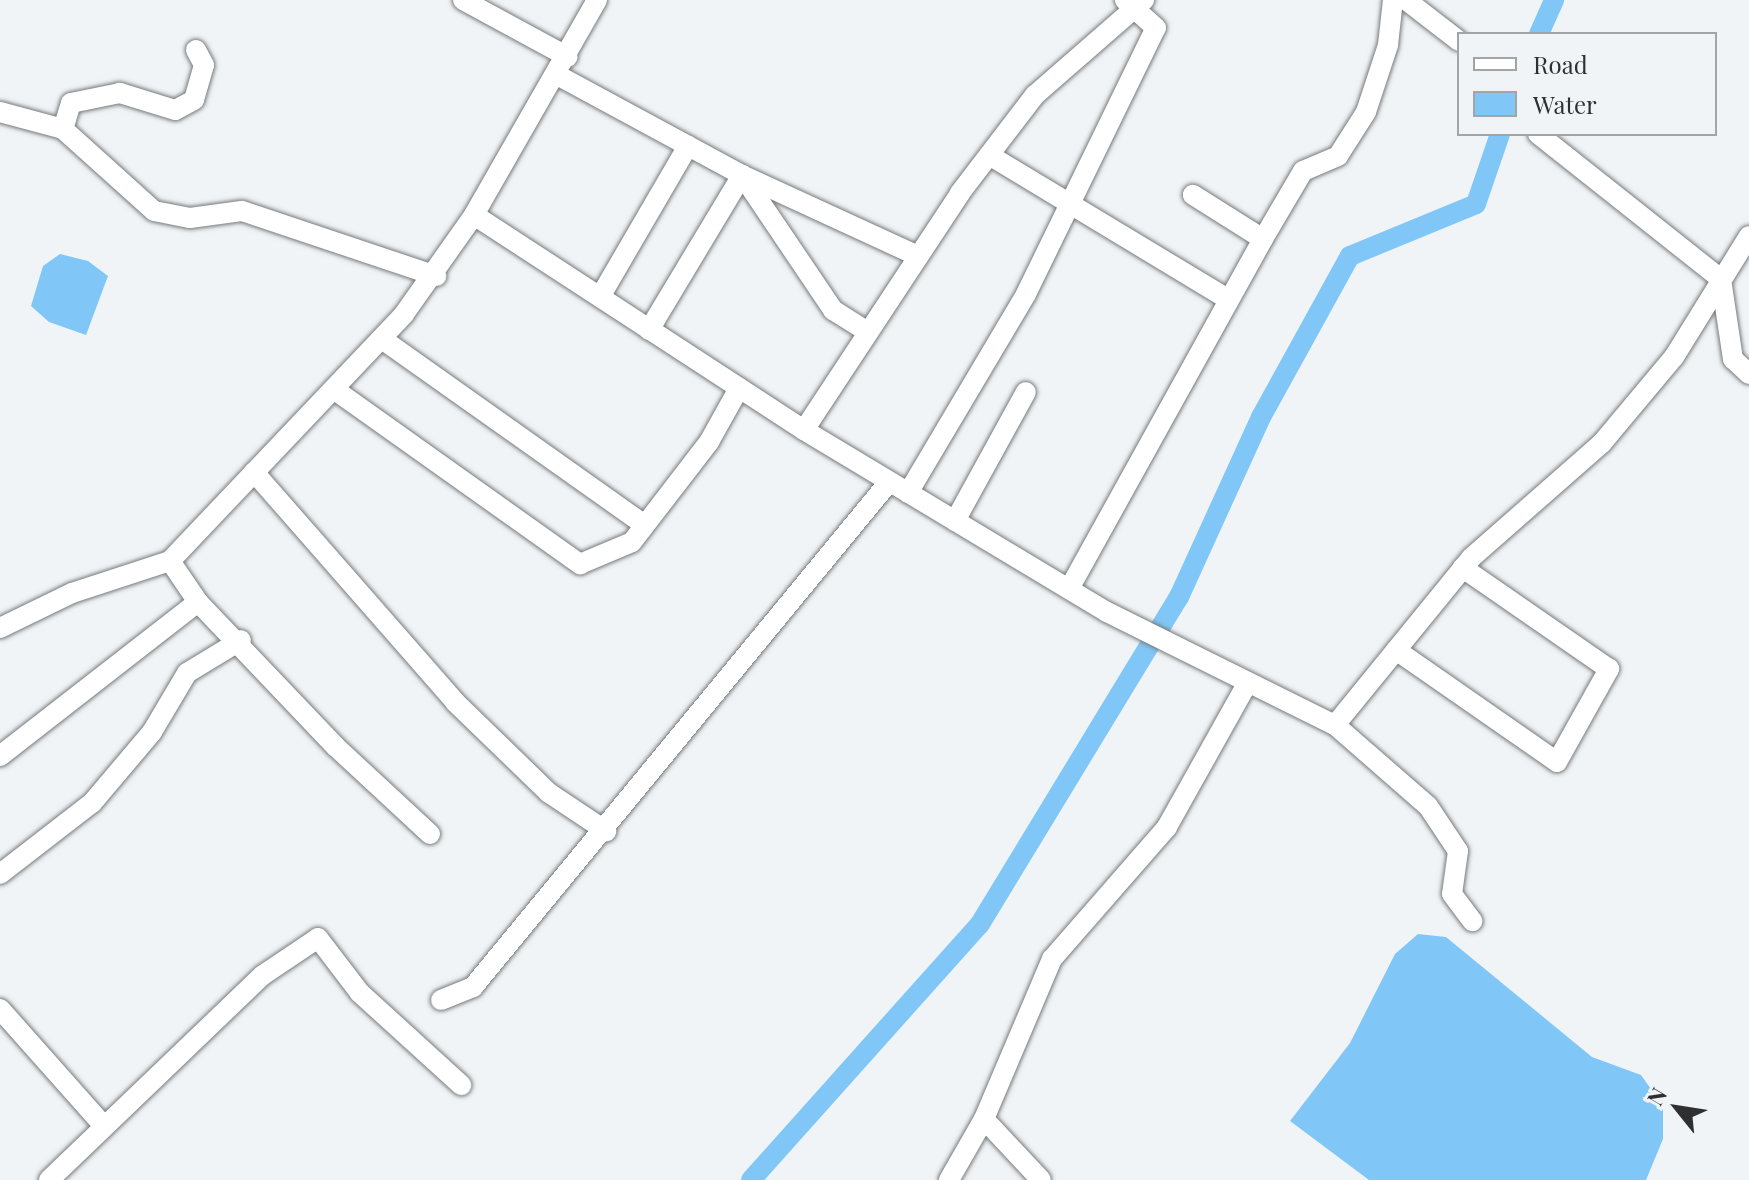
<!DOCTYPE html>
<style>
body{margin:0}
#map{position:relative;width:1749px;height:1180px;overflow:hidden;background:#f0f4f7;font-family:"Playfair Display",serif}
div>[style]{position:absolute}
.water>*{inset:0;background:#80c7f7}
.canal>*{height:20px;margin:-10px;padding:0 10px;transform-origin:10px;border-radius:10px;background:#80c7f7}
.roads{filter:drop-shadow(0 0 2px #767a7c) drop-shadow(0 0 2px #767a7c)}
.street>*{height:20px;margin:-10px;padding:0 10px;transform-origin:10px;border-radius:10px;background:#fff}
span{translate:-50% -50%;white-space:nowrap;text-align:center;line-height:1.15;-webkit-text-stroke:7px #f0f4f7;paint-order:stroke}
.legend{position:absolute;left:1457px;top:32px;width:260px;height:104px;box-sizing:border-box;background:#f0f4f7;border:2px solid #a2a5a7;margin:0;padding:10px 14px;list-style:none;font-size:24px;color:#2e2f30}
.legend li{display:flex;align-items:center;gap:16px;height:40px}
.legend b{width:40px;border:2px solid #a2a5a7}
.north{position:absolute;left:1637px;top:1068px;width:80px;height:80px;-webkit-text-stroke:6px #f0f4f7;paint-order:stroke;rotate:300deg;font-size:22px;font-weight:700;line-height:32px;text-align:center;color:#2e2f30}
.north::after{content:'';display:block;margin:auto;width:28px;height:36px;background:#2e2f30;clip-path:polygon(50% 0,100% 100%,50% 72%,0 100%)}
</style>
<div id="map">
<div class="water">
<i style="clip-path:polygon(60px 254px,88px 261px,108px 276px,86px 335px,49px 322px,31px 306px,43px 266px)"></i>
<i style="clip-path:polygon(1418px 934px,1446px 937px,1592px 1057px,1641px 1075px,1663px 1106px,1663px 1139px,1646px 1180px,1369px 1180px,1290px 1121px,1350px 1043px,1395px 954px)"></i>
</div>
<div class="canal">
<i style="left:1539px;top:34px;width:37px;rotate:-66deg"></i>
<i style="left:751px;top:1180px;width:343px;rotate:-48.2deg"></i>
<i style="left:980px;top:924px;width:383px;rotate:-58.7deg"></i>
<i style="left:1179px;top:597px;width:198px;rotate:-65.5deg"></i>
<i style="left:1261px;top:417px;width:184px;rotate:-61.1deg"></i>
<i style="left:1350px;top:256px;width:136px;rotate:-22.4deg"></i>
<i style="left:1476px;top:204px;width:74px;rotate:-71.1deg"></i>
</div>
<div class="roads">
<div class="street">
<i style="left:463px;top:0;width:119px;rotate:28.5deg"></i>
<i style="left:597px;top:0;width:248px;rotate:119.8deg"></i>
<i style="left:474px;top:215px;width:394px;rotate:33.1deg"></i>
<i style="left:804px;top:430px;width:353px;rotate:31deg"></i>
<i style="left:1107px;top:612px;width:254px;rotate:26.4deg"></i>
<i style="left:1335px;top:725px;width:215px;rotate:-50.8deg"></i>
<i style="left:1471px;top:558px;width:174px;rotate:-41.3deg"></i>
<i style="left:1602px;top:443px;width:112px;rotate:-50.1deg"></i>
<i style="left:1674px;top:357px;width:142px;rotate:-58.2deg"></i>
<i style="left:1406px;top:0;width:67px;rotate:37.7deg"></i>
<i style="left:196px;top:50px;width:17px;rotate:62deg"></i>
<i style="left:204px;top:65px;width:36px;rotate:106deg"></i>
<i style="left:194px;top:100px;width:21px;rotate:152deg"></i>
<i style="left:175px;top:110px;width:58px;rotate:-162.8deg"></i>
<i style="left:120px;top:93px;width:50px;rotate:168.5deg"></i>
<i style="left:71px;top:103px;width:27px;rotate:107deg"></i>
<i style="left:63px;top:129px;width:122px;rotate:42deg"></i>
<i style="left:154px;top:211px;width:37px;rotate:11deg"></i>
<i style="left:190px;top:218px;width:52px;rotate:-7.7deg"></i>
<i style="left:242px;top:211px;width:205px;rotate:18.5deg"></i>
<i style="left:559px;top:76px;width:208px;rotate:28.4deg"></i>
<i style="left:742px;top:175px;width:163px;rotate:56deg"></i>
<i style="left:833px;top:310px;width:41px;rotate:32.2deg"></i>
<i style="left:0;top:112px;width:65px;rotate:15.1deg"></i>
<i style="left:1538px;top:134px;width:233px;rotate:38.4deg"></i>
<i style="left:1721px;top:279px;width:81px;rotate:81.5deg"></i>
<i style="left:1733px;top:359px;width:22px;rotate:43deg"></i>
<i style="left:989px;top:155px;width:280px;rotate:31.1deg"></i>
<i style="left:1263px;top:239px;width:79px;rotate:-59.5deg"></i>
<i style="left:1303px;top:171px;width:38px;rotate:-23deg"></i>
<i style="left:1338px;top:156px;width:52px;rotate:-57.5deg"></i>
<i style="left:1366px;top:112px;width:71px;rotate:-71.8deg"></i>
<i style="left:1388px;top:45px;width:45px;rotate:-83.7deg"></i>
<i style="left:600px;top:297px;width:175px;rotate:-59.8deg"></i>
<i style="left:649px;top:330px;width:181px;rotate:-59deg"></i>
<i style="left:742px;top:175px;width:194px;rotate:24.7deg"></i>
<i style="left:382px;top:339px;width:322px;rotate:35.3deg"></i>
<i style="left:335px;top:390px;width:301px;rotate:35.4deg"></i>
<i style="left:580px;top:564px;width:56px;rotate:-22.9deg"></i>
<i style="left:632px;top:542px;width:126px;rotate:-52.4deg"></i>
<i style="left:709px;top:442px;width:62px;rotate:-60.9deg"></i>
<i style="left:804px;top:430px;width:284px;rotate:-56.6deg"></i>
<i style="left:960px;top:193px;width:123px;rotate:-52.6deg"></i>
<i style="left:1035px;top:95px;width:145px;rotate:-41.1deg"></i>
<i style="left:254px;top:472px;width:305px;rotate:48.8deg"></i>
<i style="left:455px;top:702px;width:131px;rotate:44.1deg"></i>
<i style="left:549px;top:793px;width:69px;rotate:33.7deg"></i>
<i style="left:908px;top:493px;width:231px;rotate:-59.3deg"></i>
<i style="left:1026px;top:294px;width:296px;rotate:-64deg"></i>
<i style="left:1156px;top:28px;width:42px;rotate:-137.9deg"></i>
<i style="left:955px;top:521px;width:147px;rotate:-61.2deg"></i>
<i style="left:1069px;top:589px;width:400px;rotate:-61deg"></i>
<i style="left:1263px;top:239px;width:83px;rotate:-147.8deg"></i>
<i style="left:0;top:628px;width:80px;rotate:-25.9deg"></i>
<i style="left:72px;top:593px;width:103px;rotate:-18.1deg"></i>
<i style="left:1396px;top:650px;width:196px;rotate:34.8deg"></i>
<i style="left:1557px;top:762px;width:107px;rotate:-60.8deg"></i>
<i style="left:1609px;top:669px;width:178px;rotate:-145.3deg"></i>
<i style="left:1335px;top:725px;width:123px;rotate:41.1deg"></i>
<i style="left:1428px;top:806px;width:54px;rotate:56.3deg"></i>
<i style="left:1458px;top:851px;width:43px;rotate:97.9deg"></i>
<i style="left:1452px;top:894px;width:34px;rotate:53deg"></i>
<i style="left:0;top:756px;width:251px;rotate:-37.9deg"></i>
<i style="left:430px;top:834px;width:128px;rotate:-137.2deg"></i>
<i style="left:336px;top:747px;width:200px;rotate:-133.6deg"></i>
<i style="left:198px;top:602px;width:50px;rotate:-124.3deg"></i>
<i style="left:170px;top:561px;width:340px;rotate:-46.5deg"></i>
<i style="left:404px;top:314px;width:121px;rotate:-54.7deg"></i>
<i style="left:0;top:874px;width:116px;rotate:-37.7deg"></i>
<i style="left:92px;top:803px;width:93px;rotate:-49.8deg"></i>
<i style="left:152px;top:732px;width:69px;rotate:-59.3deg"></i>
<i style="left:187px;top:673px;width:63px;rotate:-31.4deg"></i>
<i style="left:441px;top:1000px;width:35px;rotate:-22deg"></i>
<i style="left:473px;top:987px;width:654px;rotate:-50.52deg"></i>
<i style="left:0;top:1009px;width:157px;rotate:48.4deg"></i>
<i style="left:984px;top:1119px;width:83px;rotate:46.9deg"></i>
<i style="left:49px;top:1180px;width:296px;rotate:-43.8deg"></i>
<i style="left:263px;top:975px;width:66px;rotate:-33.9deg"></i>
<i style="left:318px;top:938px;width:69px;rotate:52.6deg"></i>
<i style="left:360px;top:993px;width:137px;rotate:42.3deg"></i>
<i style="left:949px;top:1180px;width:70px;rotate:-60.2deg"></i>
<i style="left:984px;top:1119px;width:174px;rotate:-67deg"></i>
<i style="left:1052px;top:959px;width:175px;rotate:-48.9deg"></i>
<i style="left:1167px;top:827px;width:166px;rotate:-60.8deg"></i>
</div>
</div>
<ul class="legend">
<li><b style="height:10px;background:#fff"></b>Road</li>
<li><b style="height:22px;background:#80c7f7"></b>Water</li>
</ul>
<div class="north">N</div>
</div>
